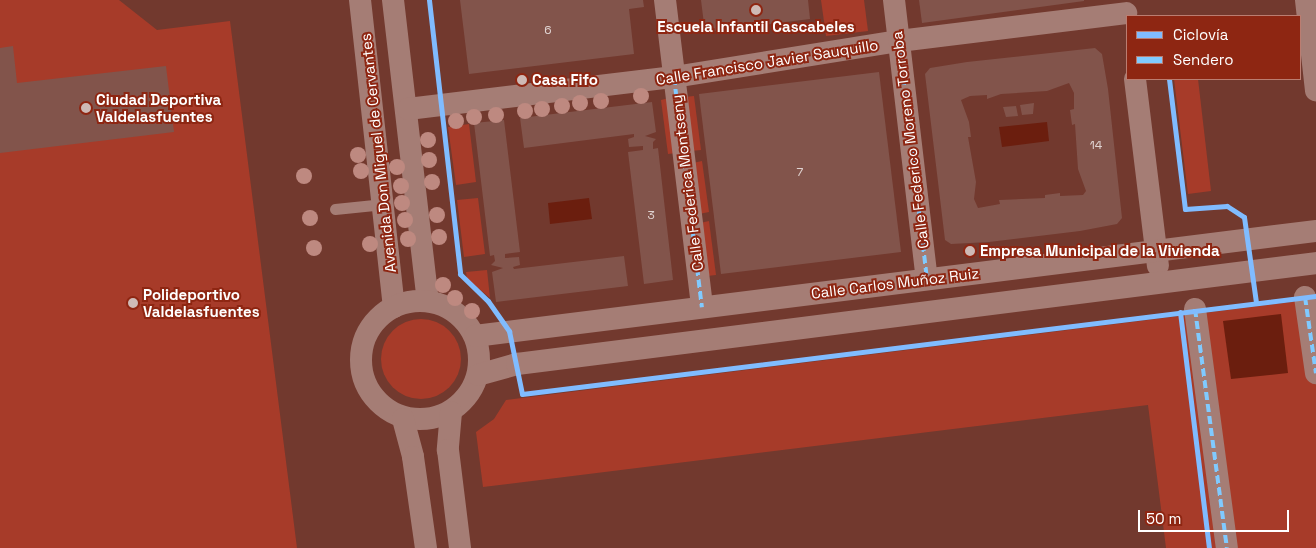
<!DOCTYPE html>
<meta charset="utf-8">
<style>
body{margin:0}
#map{position:relative;width:1316px;height:548px;overflow:hidden;background:#72392e;font-family:"Space Grotesk",sans-serif}
div>[style]{position:absolute}
.green>*{inset:0;background:#a73b29}
.round{border-radius:50%}
.water>*{inset:0;background:#6b1e0e}
.building>*{inset:0;background:#82544b}
.lane>*{height:11px;margin:-5.5px;padding:0 5.5px;transform-origin:5.5px;border-radius:5.5px;background:#a57d75}
.street>*{height:22px;margin:-11px;padding:0 11px;transform-origin:11px;border-radius:11px;background:#a57d75}
.street>.ring{margin:-11px;padding:0;box-sizing:content-box;background:none;border:22px solid #a57d75;border-radius:50%}
.quiet>*{height:4px;margin-top:-2px;transform-origin:0;background:repeating-linear-gradient(90deg,#80caff 0 8px,transparent 0 12px)}
.cycleway>*{height:5px;margin:-2.5px;padding:0 2.5px;transform-origin:2.5px;border-radius:2.5px;background:#80bcff}
.trees>*{width:16px;height:16px;margin:-8px;border-radius:50%;background:#be8980}
.dots>*{width:14px;height:14px;translate:-50% -50%;box-sizing:border-box;border:2px solid #8e2612;border-radius:50%}
span{translate:-50% -50%;white-space:nowrap;text-align:center;line-height:1.15;-webkit-text-stroke:4px #8e2612;paint-order:stroke}
.number-label{font-size:12px;color:#e0d4d2}
.number-label span{-webkit-text-stroke-width:0}
.poi-label{font-size:15px;color:#fff;font-weight:700}
.left{translate:0 -50%;text-align:left}
.street-label{font-size:15px;color:#fff}
.legend{position:absolute;left:1126px;top:15px;width:175px;height:65px;box-sizing:border-box;background:#8e2612;border:1px solid #bb7d71;margin:0;padding:6px 9px;list-style:none;font-size:15px;color:#fff}
.legend li{display:flex;align-items:center;gap:10px;height:25px}
.legend b{width:25px;border:1px solid #bb7d71}
.scale{position:absolute;left:1138px;top:510px;width:151px;height:22px;box-sizing:border-box;border:2px solid #fff;border-top:0;padding-left:6px;font-size:15px;line-height:18px;white-space:nowrap;color:#fff;-webkit-text-stroke:4px #8e2612;paint-order:stroke}
</style>
<div id="map">
<div class="green">
<i style="clip-path:polygon(0 0,119px 0,157px 30px,230px 21px,297px 548px,0 548px)"></i>
<i style="clip-path:polygon(821px 0,864px 0,868px 31px,826px 36px)"></i>
<i style="clip-path:polygon(1174px 79px,1198px 79px,1211px 191px,1188px 194px)"></i>
<i style="clip-path:polygon(694px 96px,701px 150px,691px 151px,684px 97px)"></i>
<i style="clip-path:polygon(669px 98px,676px 153px,668px 154px,661px 100px)"></i>
<i style="clip-path:polygon(469px 124px,476px 182px,456px 185px,448px 127px)"></i>
<i style="clip-path:polygon(702px 161px,709px 212px,699px 214px,693px 163px)"></i>
<i style="clip-path:polygon(478px 198px,485px 254px,464px 257px,457px 200px)"></i>
<i style="clip-path:polygon(709px 221px,716px 275px,707px 276px,700px 223px)"></i>
<i style="clip-path:polygon(487px 270px,490px 298px,467px 279px,466px 272px)"></i>
<i style="clip-path:polygon(1316px 299px,1316px 548px,1166px 548px,1148px 405px,483px 487px,476px 432px,494px 419px,506px 400px)"></i>
<i class="round" style="left:381px;top:319px;width:80px;height:80px"></i>
</div>
<div class="water">
<i style="clip-path:polygon(1047px 122px,1049px 141px,1002px 147px,999px 127px)"></i>
<i style="clip-path:polygon(589px 198px,592px 219px,550px 224px,548px 203px)"></i>
<i style="clip-path:polygon(1281px 314px,1288px 373px,1231px 379px,1223px 321px)"></i>
</div>
<div class="building">
<i style="clip-path:polygon(460px 0,643px 0,644px 7px,629px 9px,634px 54px,469px 74px)"></i>
<i style="clip-path:polygon(701px 0,808px 0,810px 19px,705px 32px)"></i>
<i style="clip-path:polygon(919px 0,1084px 0,1084px 1px,922px 23px)"></i>
<i style="clip-path:polygon(13px 46px,17px 83px,166px 66px,174px 132px,0 153px,0 48px)"></i>
<i style="clip-path:polygon(evenodd,1095px 48px,1102px 54px,1108px 89px,1122px 218px,1117px 224px,1080px 231px,989px 242px,951px 244px,945px 240px,925px 74px,930px 68px,967px 62px,1095px 48px,1069px 83px,1074px 93px,1074px 109px,1070px 110px,1072px 125px,1075px 124px,1078px 169px,1086px 191px,1083px 195px,1060px 196px,1060px 193px,1045px 195px,1045px 198px,999px 200px,1000px 204px,978px 208px,974px 199px,976px 182px,968px 137px,971px 137px,969px 122px,961px 100px,970px 96px,987px 95px,987px 99px,1001px 94px,1047px 91px,1069px 83px)"></i>
<i style="clip-path:polygon(879px 72px,901px 252px,721px 274px,699px 94px)"></i>
<i style="clip-path:polygon(652px 102px,656px 132px,645px 136px,656px 139px,653px 142px,653px 149px,658px 148px,673px 280px,644px 284px,628px 152px,643px 150px,643px 146px,629px 147px,628px 139px,634px 137px,634px 134px,524px 148px,520px 118px)"></i>
<i style="clip-path:polygon(1034px 103px,1033px 114px,1022px 115px,1020px 105px)"></i>
<i style="clip-path:polygon(1016px 106px,1018px 116px,1006px 117px,1003px 107px)"></i>
<i style="clip-path:polygon(504px 120px,520px 252px,505px 254px,505px 258px,519px 257px,520px 265px,513px 267px,514px 269px,624px 256px,628px 286px,496px 302px,492px 272px,503px 268px,491px 265px,495px 261px,494px 255px,490px 256px,474px 123px)"></i>
</div>
<div class="lane">
<i style="left:335px;top:209px;width:49px;rotate:-5.8deg"></i>
</div>
<div class="street">
<i style="left:360px;top:0;width:309px;rotate:83.7deg"></i>
<i style="left:393px;top:0;width:303px;rotate:83.4deg"></i>
<i style="left:665px;top:0;width:309px;rotate:83.1deg"></i>
<i style="left:894px;top:0;width:281px;rotate:83.3deg"></i>
<i style="left:1306px;top:0;width:91px;rotate:83.7deg"></i>
<i style="left:1135px;top:79px;width:188px;rotate:83deg"></i>
<i style="left:408px;top:109px;width:268px;rotate:-6.9deg"></i>
<i style="left:674px;top:77px;width:228px;rotate:-9.1deg"></i>
<i style="left:899px;top:41px;width:229px;rotate:-7deg"></i>
<i style="left:1305px;top:297px;width:77px;rotate:81.8deg"></i>
<i class="ring" style="left:361px;top:301px;width:96px;height:96px"></i>
<i style="left:1195px;top:309px;width:241px;rotate:82.4deg"></i>
<i style="left:475px;top:336px;width:848px;rotate:-7.12deg"></i>
<i style="left:478px;top:375px;width:41px;rotate:-15.8deg"></i>
<i style="left:517px;top:364px;width:805px;rotate:-7.2deg"></i>
<i style="left:451px;top:412px;width:38px;rotate:95deg"></i>
<i style="left:448px;top:450px;width:99px;rotate:83deg"></i>
<i style="left:403px;top:419px;width:39px;rotate:75deg"></i>
<i style="left:413px;top:457px;width:92px;rotate:81.9deg"></i>
</div>
<div class="quiet">
<i style="left:899px;top:41px;width:240px;rotate:83.3deg"></i>
<i style="left:674px;top:77px;width:232px;rotate:83.1deg"></i>
<i style="left:1305px;top:297px;width:77px;rotate:81.8deg"></i>
<i style="left:1195px;top:309px;width:241px;rotate:82.4deg"></i>
</div>
<div class="cycleway">
<i style="left:429px;top:0;width:276px;rotate:83.5deg"></i>
<i style="left:460px;top:274px;width:39px;rotate:44deg"></i>
<i style="left:488px;top:301px;width:37px;rotate:55deg"></i>
<i style="left:509px;top:331px;width:64px;rotate:78.3deg"></i>
<i style="left:522px;top:394px;width:800px;rotate:-7.04deg"></i>
<i style="left:1169px;top:79px;width:131px;rotate:83deg"></i>
<i style="left:1185px;top:209px;width:42px;rotate:-4.1deg"></i>
<i style="left:1227px;top:206px;width:20px;rotate:33deg"></i>
<i style="left:1244px;top:217px;width:86px;rotate:82deg"></i>
<i style="left:1180px;top:312px;width:238px;rotate:83deg"></i>
</div>
<div class="trees">
<i style="left:641px;top:96px"></i>
<i style="left:601px;top:101px"></i>
<i style="left:580px;top:103px"></i>
<i style="left:562px;top:106px"></i>
<i style="left:542px;top:109px"></i>
<i style="left:525px;top:111px"></i>
<i style="left:496px;top:115px"></i>
<i style="left:474px;top:117px"></i>
<i style="left:456px;top:121px"></i>
<i style="left:428px;top:140px"></i>
<i style="left:358px;top:155px"></i>
<i style="left:429px;top:160px"></i>
<i style="left:397px;top:167px"></i>
<i style="left:361px;top:171px"></i>
<i style="left:304px;top:176px"></i>
<i style="left:432px;top:182px"></i>
<i style="left:401px;top:186px"></i>
<i style="left:402px;top:203px"></i>
<i style="left:437px;top:215px"></i>
<i style="left:310px;top:218px"></i>
<i style="left:405px;top:220px"></i>
<i style="left:439px;top:237px"></i>
<i style="left:408px;top:239px"></i>
<i style="left:370px;top:244px"></i>
<i style="left:314px;top:248px"></i>
<i style="left:443px;top:285px"></i>
<i style="left:455px;top:298px"></i>
<i style="left:472px;top:311px"></i>
</div>
<div class="dots">
<i style="left:756px;top:10px;background:#cebab6"></i>
<i style="left:522px;top:80px;background:#cebab6"></i>
<i style="left:86px;top:108px;background:#cebab6"></i>
<i style="left:970px;top:251px;background:#cebab6"></i>
<i style="left:133px;top:303px;background:#cebab6"></i>
</div>
<div class="number-label">
<span style="left:548px;top:31px">6</span>
<span style="left:1096px;top:146px">14</span>
<span style="left:800px;top:173px">7</span>
<span style="left:651px;top:216px">3</span>
</div>
<div class="poi-label">
<span style="left:756px;top:27px">Escuela Infantil Cascabeles</span>
<span class="left" style="left:532px;top:80px">Casa Fifo</span>
<span class="left" style="left:96px;top:108px">Ciudad Deportiva<br>Valdelasfuentes</span>
<span class="left" style="left:980px;top:251px">Empresa Municipal de la Vivienda</span>
<span class="left" style="left:143px;top:303px">Polideportivo<br>Valdelasfuentes</span>
</div>
<div class="street-label">
<span style="left:767px;top:62px;rotate:-9deg">Calle Francisco Javier Sauquillo</span>
<span style="left:910px;top:140px;rotate:-97deg">Calle Federico Moreno Torroba</span>
<span style="left:378px;top:153px;rotate:-96deg">Avenida Don Miguel de Cervantes</span>
<span style="left:687px;top:183px;rotate:-97deg">Calle Federica Montseny</span>
<span style="left:895px;top:283px;rotate:-7deg">Calle Carlos Muñoz Ruiz</span>
</div>
<ul class="legend">
<li><b style="height:6px;background:#80bcff"></b>Ciclovía</li>
<li><b style="height:6px;background:#80caff"></b>Sendero</li>
</ul>
<div class="scale">50 m</div>
</div>
